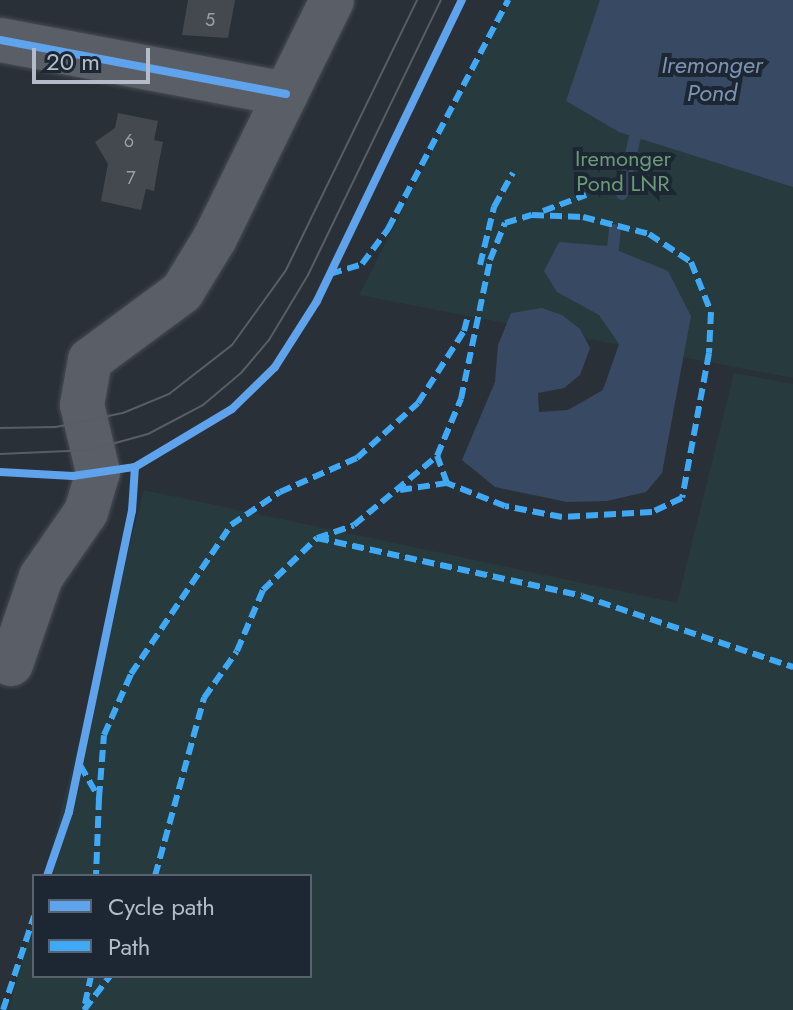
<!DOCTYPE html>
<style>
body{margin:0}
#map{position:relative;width:793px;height:1010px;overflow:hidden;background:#2a3038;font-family:Jost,sans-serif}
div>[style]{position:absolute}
.green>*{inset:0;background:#273a3e}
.water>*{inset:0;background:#384963}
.stream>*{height:12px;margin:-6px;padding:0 6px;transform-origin:6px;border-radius:6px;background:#384963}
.building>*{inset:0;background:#444950}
.roads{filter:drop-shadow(0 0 2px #484c53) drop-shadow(0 0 2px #484c53)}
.minor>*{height:44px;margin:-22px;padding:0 22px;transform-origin:22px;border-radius:22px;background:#5a5e66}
.tram>*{height:2px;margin:-1px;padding:0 1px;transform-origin:1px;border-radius:1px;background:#595d64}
.quiet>*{height:6px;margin-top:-3px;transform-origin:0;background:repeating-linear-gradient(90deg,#3fa9f5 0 12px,transparent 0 18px)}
.cycleway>*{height:8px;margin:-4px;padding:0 4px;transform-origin:4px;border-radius:4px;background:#60a3ed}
span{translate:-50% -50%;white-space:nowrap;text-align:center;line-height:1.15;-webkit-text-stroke:8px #1d2633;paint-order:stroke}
.number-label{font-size:18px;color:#989fab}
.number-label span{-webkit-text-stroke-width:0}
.park-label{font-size:22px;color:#6b9a76}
.water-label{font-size:24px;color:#7c92b1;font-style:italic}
.legend{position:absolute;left:32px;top:874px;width:280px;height:104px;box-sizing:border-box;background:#1d2633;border:2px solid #59626f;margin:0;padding:10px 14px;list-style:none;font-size:24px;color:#b4bcc9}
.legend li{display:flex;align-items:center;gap:16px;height:40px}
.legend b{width:40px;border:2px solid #59626f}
.scale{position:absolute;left:32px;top:48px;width:118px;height:36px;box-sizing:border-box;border:4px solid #b4bcc9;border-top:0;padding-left:10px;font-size:24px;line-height:28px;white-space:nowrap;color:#b4bcc9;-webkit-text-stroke:6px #1d2633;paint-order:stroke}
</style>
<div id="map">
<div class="green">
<i style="clip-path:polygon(510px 0,793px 0,793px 378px,359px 295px)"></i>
<i style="clip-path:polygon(734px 373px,793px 384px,793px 1010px,9px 1010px,34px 915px,34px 976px,310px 976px,310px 876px,44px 876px,144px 490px,677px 603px)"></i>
</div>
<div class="water">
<i style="clip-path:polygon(600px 0,793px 0,793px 187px,619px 132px,566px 101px)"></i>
<i style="clip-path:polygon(559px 242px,607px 246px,668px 271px,691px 316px,662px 473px,646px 492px,607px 501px,567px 502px,495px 487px,462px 460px,495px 382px,498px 345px,511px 313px,542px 308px,562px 315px,580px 329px,590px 348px,580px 375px,564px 388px,538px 393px,539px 412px,568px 410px,603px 390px,619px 344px,599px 315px,557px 292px,544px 271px)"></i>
</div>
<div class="stream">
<i style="left:622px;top:194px;width:58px;rotate:-77.2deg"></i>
<i style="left:613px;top:248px;width:18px;rotate:-84deg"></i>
</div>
<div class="building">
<i style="clip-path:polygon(188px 0,235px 0,228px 38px,182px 35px)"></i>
<i style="clip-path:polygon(118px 113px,158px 121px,154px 140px,163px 142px,158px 167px,154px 191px,146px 189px,141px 210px,101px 201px,108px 164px,95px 142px,115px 128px)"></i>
</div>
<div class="roads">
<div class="minor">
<i style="left:0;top:40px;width:291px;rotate:10.7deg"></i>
<i style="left:11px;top:664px;width:92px;rotate:-71deg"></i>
<i style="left:41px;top:577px;width:79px;rotate:-55.3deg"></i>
<i style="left:86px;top:512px;width:42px;rotate:-73.3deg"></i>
<i style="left:98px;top:472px;width:69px;rotate:-103.4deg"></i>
<i style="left:82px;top:405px;width:46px;rotate:-79.9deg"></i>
<i style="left:90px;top:360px;width:114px;rotate:-36.5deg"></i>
<i style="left:182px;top:292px;width:63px;rotate:-58.6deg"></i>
<i style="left:215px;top:238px;width:265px;rotate:-63.8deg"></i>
</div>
</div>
<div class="tram">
<i style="left:0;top:428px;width:56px;rotate:-1deg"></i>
<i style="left:56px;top:427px;width:68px;rotate:-11.8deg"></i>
<i style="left:123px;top:413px;width:50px;rotate:-22.4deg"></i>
<i style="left:169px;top:394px;width:80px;rotate:-37.9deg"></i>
<i style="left:232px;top:345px;width:92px;rotate:-54.2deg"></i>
<i style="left:286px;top:270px;width:300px;rotate:-64.1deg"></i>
<i style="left:0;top:454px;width:90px;rotate:-2.5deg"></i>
<i style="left:90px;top:450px;width:60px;rotate:-15.4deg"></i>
<i style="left:148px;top:434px;width:62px;rotate:-27.8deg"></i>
<i style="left:203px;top:405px;width:50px;rotate:-40.1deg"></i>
<i style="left:241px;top:373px;width:43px;rotate:-49.7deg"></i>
<i style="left:269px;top:340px;width:76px;rotate:-59deg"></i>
<i style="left:308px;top:275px;width:305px;rotate:-64.2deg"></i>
</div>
<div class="quiet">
<i style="left:543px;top:211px;width:46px;rotate:-20.4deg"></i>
<i style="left:532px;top:215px;width:51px;rotate:2.2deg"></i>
<i style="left:583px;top:217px;width:68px;rotate:14.4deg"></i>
<i style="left:649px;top:234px;width:50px;rotate:33.7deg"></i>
<i style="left:691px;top:262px;width:54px;rotate:68.2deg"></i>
<i style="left:711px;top:312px;width:41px;rotate:92.8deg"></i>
<i style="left:709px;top:353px;width:147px;rotate:100.5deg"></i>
<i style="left:682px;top:498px;width:33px;rotate:155deg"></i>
<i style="left:652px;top:512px;width:90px;rotate:176.8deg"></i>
<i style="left:562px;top:517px;width:58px;rotate:-169.1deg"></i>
<i style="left:505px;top:506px;width:62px;rotate:-158.4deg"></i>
<i style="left:447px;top:483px;width:29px;rotate:-110deg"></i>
<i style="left:437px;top:456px;width:62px;rotate:-67.2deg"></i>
<i style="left:461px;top:399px;width:142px;rotate:-78.2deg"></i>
<i style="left:490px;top:260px;width:40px;rotate:-68deg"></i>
<i style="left:505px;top:223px;width:28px;rotate:-17deg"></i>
<i style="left:480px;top:265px;width:60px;rotate:-76.4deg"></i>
<i style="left:494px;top:207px;width:39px;rotate:-61deg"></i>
<i style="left:330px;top:274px;width:34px;rotate:-17deg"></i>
<i style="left:362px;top:264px;width:44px;rotate:-53.4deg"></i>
<i style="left:388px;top:229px;width:259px;rotate:-62.3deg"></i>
<i style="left:400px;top:490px;width:48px;rotate:-8.5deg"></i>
<i style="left:317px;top:538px;width:271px;rotate:12.3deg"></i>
<i style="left:582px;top:596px;width:223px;rotate:18.6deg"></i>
<i style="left:80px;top:765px;width:38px;rotate:60deg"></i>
<i style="left:99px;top:798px;width:78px;rotate:92.2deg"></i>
<i style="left:99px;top:798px;width:63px;rotate:-85.5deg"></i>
<i style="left:104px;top:735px;width:67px;rotate:-66.1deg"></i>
<i style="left:131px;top:674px;width:179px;rotate:-56.1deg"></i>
<i style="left:231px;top:525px;width:59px;rotate:-34deg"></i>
<i style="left:280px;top:492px;width:84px;rotate:-23.8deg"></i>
<i style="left:357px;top:458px;width:82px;rotate:-42deg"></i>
<i style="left:418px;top:403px;width:85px;rotate:-57.4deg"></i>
<i style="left:464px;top:331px;width:16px;rotate:-75deg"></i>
<i style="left:155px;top:876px;width:185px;rotate:-74.6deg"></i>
<i style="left:204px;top:698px;width:57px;rotate:-54.9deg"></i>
<i style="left:237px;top:651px;width:66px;rotate:-66.9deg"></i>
<i style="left:263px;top:590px;width:75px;rotate:-43.9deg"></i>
<i style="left:317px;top:538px;width:39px;rotate:-19deg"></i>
<i style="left:354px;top:525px;width:108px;rotate:-39.7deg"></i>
<i style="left:85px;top:1004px;width:29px;rotate:-78deg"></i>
<i style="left:3px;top:1010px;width:99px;rotate:-71.7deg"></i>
<i style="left:84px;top:1010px;width:43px;rotate:-52.6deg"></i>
</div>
<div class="cycleway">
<i style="left:0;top:40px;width:291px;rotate:10.7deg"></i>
<i style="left:0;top:472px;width:73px;rotate:3.1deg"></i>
<i style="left:73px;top:476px;width:63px;rotate:-8.3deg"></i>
<i style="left:135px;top:467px;width:113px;rotate:-30.9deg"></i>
<i style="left:232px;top:409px;width:60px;rotate:-44.3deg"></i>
<i style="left:275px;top:367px;width:78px;rotate:-57.5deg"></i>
<i style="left:317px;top:301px;width:334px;rotate:-64.3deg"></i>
<i style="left:47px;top:876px;width:68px;rotate:-71deg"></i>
<i style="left:69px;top:812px;width:308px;rotate:-78.2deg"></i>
<i style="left:132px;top:511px;width:44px;rotate:-86.1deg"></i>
</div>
<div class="number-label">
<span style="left:210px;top:20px">5</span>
<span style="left:129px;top:141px">6</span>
<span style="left:131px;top:178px">7</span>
</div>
<div class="park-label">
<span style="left:623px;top:171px">Iremonger<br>Pond LNR</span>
</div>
<div class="water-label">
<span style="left:712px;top:79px">Iremonger<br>Pond</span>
</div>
<ul class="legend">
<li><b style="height:10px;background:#60a3ed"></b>Cycle path</li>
<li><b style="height:10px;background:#3fa9f5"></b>Path</li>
</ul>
<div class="scale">20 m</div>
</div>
